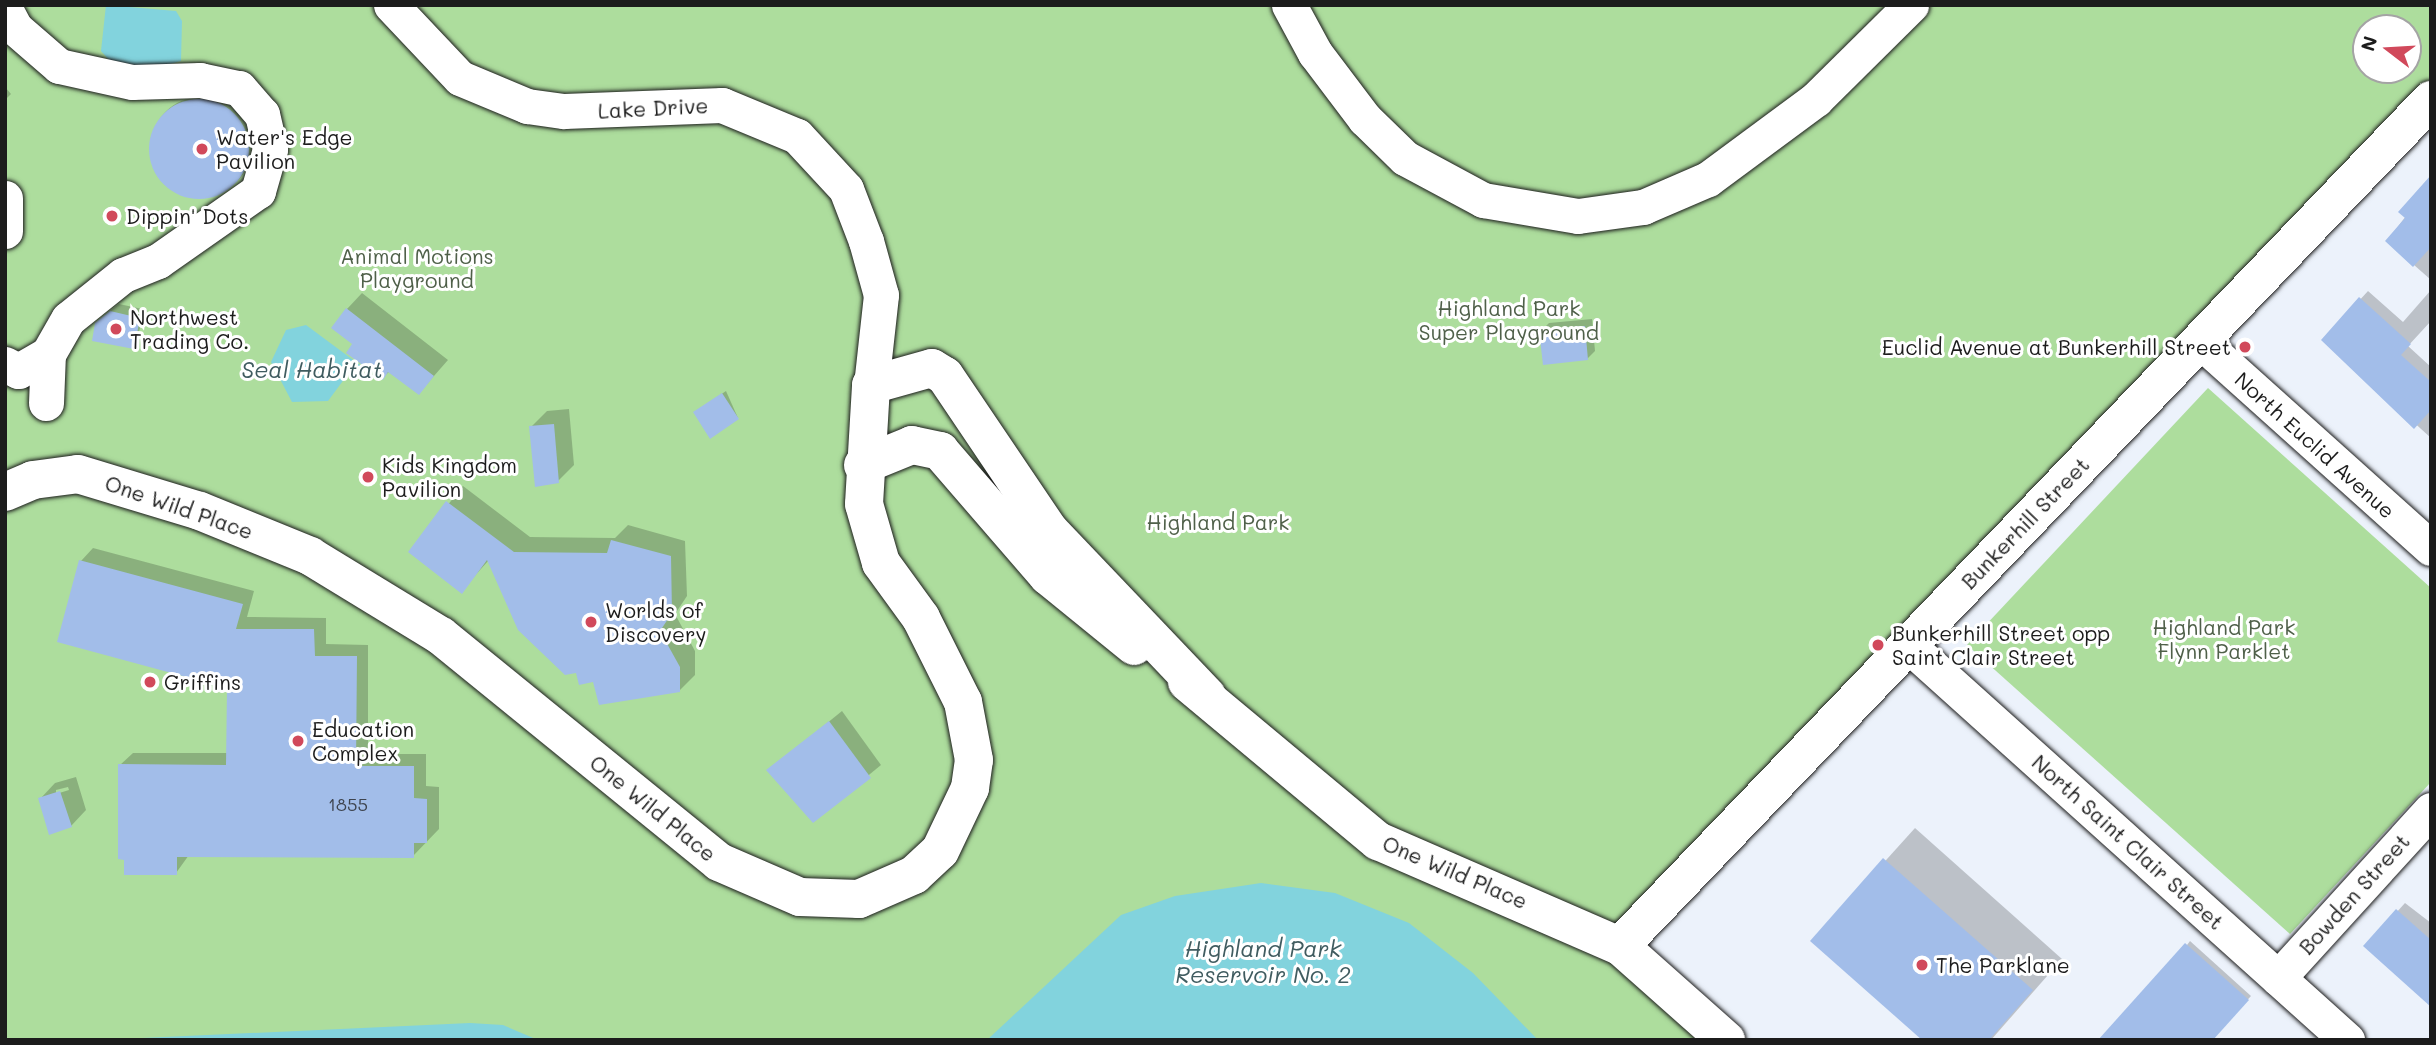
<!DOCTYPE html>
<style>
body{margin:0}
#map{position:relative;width:2436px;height:1045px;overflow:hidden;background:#ecf2fb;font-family:Mali,sans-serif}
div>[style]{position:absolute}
.green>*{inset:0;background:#addd9d}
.water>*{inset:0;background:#82d3dd}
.shadow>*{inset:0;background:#0003}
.round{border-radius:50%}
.building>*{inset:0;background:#a2bde9}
.roads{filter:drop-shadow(0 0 2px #1c1c1c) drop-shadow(0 0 2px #1c1c1c)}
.street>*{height:35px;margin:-17.5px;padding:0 17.5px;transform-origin:17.5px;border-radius:17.5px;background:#fff}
.secondary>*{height:38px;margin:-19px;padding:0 19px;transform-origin:19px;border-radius:19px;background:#fff}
.dots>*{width:19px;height:19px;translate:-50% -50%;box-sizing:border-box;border:4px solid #fff;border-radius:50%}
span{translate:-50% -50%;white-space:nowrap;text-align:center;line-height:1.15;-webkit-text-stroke:6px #fff;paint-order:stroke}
.number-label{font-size:18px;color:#3e444f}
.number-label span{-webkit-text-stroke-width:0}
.street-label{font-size:21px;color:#1c1c1c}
.poi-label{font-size:21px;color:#1c1c1c}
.left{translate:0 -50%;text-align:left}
.right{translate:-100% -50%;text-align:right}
.park-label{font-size:21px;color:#4f6049}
.water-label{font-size:23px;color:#405c60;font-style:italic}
.frame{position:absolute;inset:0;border:7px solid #1c1c1c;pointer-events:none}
.north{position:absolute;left:2352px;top:14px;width:70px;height:70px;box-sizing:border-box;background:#fff;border:2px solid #a4a4a4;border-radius:50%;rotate:287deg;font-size:19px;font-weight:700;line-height:28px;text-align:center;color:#1c1c1c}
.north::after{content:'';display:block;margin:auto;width:24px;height:32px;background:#d1495b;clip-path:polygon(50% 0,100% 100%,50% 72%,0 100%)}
</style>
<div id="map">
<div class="green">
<i style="clip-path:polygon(evenodd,5px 5px,2431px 5px,2431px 100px,1620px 945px,1726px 1040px,5px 1040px,5px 5px,2366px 28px,2408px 28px,2408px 70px,2366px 70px,2366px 28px)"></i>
<i style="clip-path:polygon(2208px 388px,2431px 588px,2431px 782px,2290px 934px,1967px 645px)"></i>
</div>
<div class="water">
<i style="clip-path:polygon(106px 5px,176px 11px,182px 21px,181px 61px,152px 69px,109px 60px,101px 51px)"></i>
<i style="clip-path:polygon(306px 325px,364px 368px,348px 374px,328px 401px,292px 402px,271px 362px,286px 330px)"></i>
<i style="clip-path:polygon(1261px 883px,1335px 893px,1409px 923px,1473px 973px,1538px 1040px,987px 1040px,1121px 915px,1175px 896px)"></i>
<i style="clip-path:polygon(470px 1023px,503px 1025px,538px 1040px,99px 1040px)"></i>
</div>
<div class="shadow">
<i style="clip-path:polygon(5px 87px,11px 94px,5px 100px)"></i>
<i class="round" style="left:151px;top:97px;width:100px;height:100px"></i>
<i style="clip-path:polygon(2431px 183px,2431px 280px,2387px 241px)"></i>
<i style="clip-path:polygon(2431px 290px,2431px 321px,2408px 346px,2431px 367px,2431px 438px,2323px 340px,2368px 291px,2403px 322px)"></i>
<i style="clip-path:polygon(362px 293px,448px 360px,419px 393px,390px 371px,382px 378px,355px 344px,347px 309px)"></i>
<i style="clip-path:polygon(119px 304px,147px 310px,133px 347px,105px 315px)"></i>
<i style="clip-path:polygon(1592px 319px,1595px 351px,1587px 359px,1541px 331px,1549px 323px)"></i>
<i style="clip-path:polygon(726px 391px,738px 418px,699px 409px)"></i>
<i style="clip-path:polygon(569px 409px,574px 465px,558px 481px,531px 427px,547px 411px)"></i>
<i style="clip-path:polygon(463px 486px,530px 537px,615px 538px,628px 525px,685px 541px,687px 596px,675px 614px,695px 651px,695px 675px,679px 691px,594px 680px,489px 560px,461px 591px,410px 552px)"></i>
<i style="clip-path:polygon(93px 548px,254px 591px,247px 617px,326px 618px,326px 644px,368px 645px,368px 754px,426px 754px,426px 786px,439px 787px,439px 829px,413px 856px,189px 855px,176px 873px,120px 765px,133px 753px,228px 753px,229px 687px,81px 561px)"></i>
<i style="clip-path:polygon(842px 711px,881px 765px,813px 821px,769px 770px)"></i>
<i style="clip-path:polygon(evenodd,76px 777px,86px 810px,71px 826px,40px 799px,55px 783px,76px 777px,68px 787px,69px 790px,56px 794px,56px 790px,68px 787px)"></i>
<i style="clip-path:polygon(1915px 828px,2062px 959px,1991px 1040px,1925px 1040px,1813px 941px)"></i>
<i style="clip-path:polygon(2405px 903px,2431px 923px,2431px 1003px,2366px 946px)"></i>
<i style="clip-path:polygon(2190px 941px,2251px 996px,2211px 1040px,2187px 945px)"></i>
</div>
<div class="building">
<i class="round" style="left:149px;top:99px;width:100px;height:100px"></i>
<i style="clip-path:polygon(2431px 175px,2431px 247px,2413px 267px,2385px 241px,2405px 218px,2398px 212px)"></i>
<i style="clip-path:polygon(2359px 297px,2411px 344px,2401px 355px,2431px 382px,2431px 410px,2414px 429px,2321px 340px)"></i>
<i style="clip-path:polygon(346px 308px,434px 376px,419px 395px,388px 372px,383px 380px,346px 353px,352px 344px,331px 328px)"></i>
<i style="clip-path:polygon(110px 311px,140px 318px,134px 349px,92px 341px,95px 323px)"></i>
<i style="clip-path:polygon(1585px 326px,1588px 360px,1543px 365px,1539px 330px)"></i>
<i style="clip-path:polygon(722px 393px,739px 419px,710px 439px,693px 412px)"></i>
<i style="clip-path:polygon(554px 424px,559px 483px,535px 487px,529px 426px)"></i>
<i style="clip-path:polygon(446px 501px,514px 552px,607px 553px,611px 540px,671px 556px,672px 613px,660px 631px,680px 667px,680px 692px,599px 705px,593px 682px,579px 685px,576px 673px,565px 675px,518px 630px,487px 560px,462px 594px,408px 552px)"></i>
<i style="clip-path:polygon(79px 560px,243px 604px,236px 629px,314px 629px,315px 656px,357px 656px,356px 766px,414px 766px,414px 798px,427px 799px,427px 843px,414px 843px,414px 858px,177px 857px,177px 875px,124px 875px,124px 860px,118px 859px,118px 764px,226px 765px,227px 688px,57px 642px)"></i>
<i style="clip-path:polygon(829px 721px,871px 778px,813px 823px,766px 770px)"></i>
<i style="clip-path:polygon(60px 791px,72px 827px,49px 835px,38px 798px)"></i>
<i style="clip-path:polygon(1883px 858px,2033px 990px,1989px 1040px,1922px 1040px,1810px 941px)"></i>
<i style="clip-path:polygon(2396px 909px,2431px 940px,2431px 1007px,2363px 946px)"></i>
<i style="clip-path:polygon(2185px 943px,2249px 1000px,2213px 1040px,2098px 1040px)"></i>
</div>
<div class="roads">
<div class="street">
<i style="left:391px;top:5px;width:100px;rotate:46.6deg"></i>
<i style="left:460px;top:78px;width:73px;rotate:22.7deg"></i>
<i style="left:527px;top:106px;width:37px;rotate:8deg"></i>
<i style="left:564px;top:111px;width:158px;rotate:-2.2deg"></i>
<i style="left:722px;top:105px;width:81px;rotate:22.5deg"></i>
<i style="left:797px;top:136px;width:72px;rotate:47.2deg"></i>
<i style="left:846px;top:189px;width:56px;rotate:69deg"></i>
<i style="left:866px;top:241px;width:56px;rotate:74.5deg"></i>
<i style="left:881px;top:295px;width:91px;rotate:96.3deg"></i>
<i style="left:1289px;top:5px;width:55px;rotate:61.6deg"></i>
<i style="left:1315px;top:53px;width:83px;rotate:52.9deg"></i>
<i style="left:1365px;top:119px;width:56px;rotate:44.3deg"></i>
<i style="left:1405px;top:158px;width:89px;rotate:28.3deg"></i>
<i style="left:1483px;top:200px;width:96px;rotate:9.6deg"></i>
<i style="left:1578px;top:216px;width:66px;rotate:-7.9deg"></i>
<i style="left:1643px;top:207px;width:71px;rotate:-23.3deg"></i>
<i style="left:1708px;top:179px;width:134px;rotate:-36.5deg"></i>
<i style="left:1816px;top:99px;width:134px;rotate:-44.7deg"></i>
<i style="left:5px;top:9px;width:21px;rotate:62deg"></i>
<i style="left:15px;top:28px;width:58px;rotate:40.8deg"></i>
<i style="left:59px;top:66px;width:75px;rotate:12.4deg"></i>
<i style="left:132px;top:82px;width:68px;rotate:-1.7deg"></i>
<i style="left:200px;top:80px;width:40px;rotate:12deg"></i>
<i style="left:239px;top:88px;width:35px;rotate:49deg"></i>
<i style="left:262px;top:114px;width:36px;rotate:77deg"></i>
<i style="left:270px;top:149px;width:44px;rotate:105.9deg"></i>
<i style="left:258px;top:191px;width:122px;rotate:145deg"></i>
<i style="left:158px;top:261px;width:38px;rotate:158deg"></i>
<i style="left:123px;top:275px;width:70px;rotate:141.3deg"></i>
<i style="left:68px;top:319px;width:40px;rotate:119.7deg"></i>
<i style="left:48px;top:354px;width:34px;rotate:150deg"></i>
<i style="left:18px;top:371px;width:15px;rotate:-152deg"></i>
<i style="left:5px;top:198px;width:33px;rotate:90deg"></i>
<i style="left:2200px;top:341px;width:310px;rotate:41.9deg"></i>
<i style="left:46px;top:403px;width:49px;rotate:-87.7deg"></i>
<i style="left:1908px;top:645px;width:591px;rotate:41.98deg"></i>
<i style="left:2278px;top:978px;width:227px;rotate:-47.7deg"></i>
</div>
<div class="secondary">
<i style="left:863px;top:465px;width:53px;rotate:-22.2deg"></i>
<i style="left:912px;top:445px;width:29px;rotate:12deg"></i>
<i style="left:940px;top:451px;width:165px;rotate:49.2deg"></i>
<i style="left:1048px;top:576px;width:111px;rotate:39.1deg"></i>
<i style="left:5px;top:492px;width:30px;rotate:-23deg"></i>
<i style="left:33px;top:480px;width:45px;rotate:-7.6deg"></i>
<i style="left:78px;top:474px;width:127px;rotate:16.9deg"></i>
<i style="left:200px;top:511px;width:119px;rotate:22.2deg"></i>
<i style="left:310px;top:556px;width:153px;rotate:31.4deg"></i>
<i style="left:441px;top:636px;width:358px;rotate:39.1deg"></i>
<i style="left:719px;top:862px;width:88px;rotate:23.4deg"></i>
<i style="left:800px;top:897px;width:59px;rotate:1.9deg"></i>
<i style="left:859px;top:899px;width:60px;rotate:-23.6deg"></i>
<i style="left:914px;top:875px;width:35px;rotate:-43deg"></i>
<i style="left:940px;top:851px;width:70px;rotate:-64.5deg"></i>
<i style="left:970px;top:788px;width:28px;rotate:-82deg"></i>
<i style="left:974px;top:760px;width:59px;rotate:-100.7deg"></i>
<i style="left:963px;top:702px;width:94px;rotate:-116.6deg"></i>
<i style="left:921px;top:618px;width:68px;rotate:-126deg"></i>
<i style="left:881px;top:563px;width:61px;rotate:-106.1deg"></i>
<i style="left:864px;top:504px;width:119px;rotate:-86.6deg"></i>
<i style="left:871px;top:385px;width:63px;rotate:-15.6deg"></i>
<i style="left:932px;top:368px;width:15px;rotate:32deg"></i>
<i style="left:945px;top:376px;width:186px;rotate:56deg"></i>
<i style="left:1049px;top:530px;width:229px;rotate:46.4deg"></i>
<i style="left:1187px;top:682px;width:249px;rotate:39.8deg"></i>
<i style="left:1378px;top:841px;width:264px;rotate:23.5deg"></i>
<i style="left:1620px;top:946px;width:142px;rotate:41.6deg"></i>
<i style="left:1620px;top:946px;width:1172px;rotate:-46.21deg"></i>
</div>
</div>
<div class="dots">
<i style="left:202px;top:149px;background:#d1495b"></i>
<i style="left:112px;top:216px;background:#d1495b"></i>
<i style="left:116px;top:329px;background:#d1495b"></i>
<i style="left:2245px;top:347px;background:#d1495b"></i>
<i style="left:368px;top:477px;background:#d1495b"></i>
<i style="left:591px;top:622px;background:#d1495b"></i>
<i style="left:1878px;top:645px;background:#d1495b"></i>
<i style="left:150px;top:682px;background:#d1495b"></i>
<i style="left:298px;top:741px;background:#d1495b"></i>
<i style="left:1922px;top:965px;background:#d1495b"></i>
</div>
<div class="number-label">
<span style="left:348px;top:804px">1855</span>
</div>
<div class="street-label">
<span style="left:653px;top:108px;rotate:-3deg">Lake Drive</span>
<span style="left:2315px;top:445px;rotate:42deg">North Euclid Avenue</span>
<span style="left:179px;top:507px;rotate:19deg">One Wild Place</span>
<span style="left:2025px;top:523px;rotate:-46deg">Bunkerhill Street</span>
<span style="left:653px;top:808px;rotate:39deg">One Wild Place</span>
<span style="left:2128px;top:842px;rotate:42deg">North Saint Clair Street</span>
<span style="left:1455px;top:872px;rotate:23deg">One Wild Place</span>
<span style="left:2354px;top:894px;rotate:-48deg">Bowden Street</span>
</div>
<div class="poi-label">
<span class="left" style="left:216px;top:149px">Water's Edge<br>Pavilion</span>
<span class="left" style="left:126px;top:216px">Dippin' Dots</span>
<span class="left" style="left:130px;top:329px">Northwest<br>Trading Co.</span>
<span class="right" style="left:2231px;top:347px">Euclid Avenue at Bunkerhill Street</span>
<span class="left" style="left:382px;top:477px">Kids Kingdom<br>Pavilion</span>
<span class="left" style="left:605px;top:622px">Worlds of<br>Discovery</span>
<span class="left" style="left:1892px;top:645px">Bunkerhill Street opp<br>Saint Clair Street</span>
<span class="left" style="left:164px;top:682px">Griffins</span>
<span class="left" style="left:312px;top:741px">Education<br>Complex</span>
<span class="left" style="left:1936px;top:965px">The Parklane</span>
</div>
<div class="park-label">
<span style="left:417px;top:268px">Animal Motions<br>Playground</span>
<span style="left:1509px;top:320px">Highland Park<br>Super Playground</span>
<span style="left:1218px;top:522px">Highland Park</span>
<span style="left:2224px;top:639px">Highland Park<br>Flynn Parklet</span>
</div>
<div class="water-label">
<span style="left:312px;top:369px">Seal Habitat</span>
<span style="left:1263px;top:961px">Highland Park<br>Reservoir No. 2</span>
</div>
<div class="frame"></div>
<div class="north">N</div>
</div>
